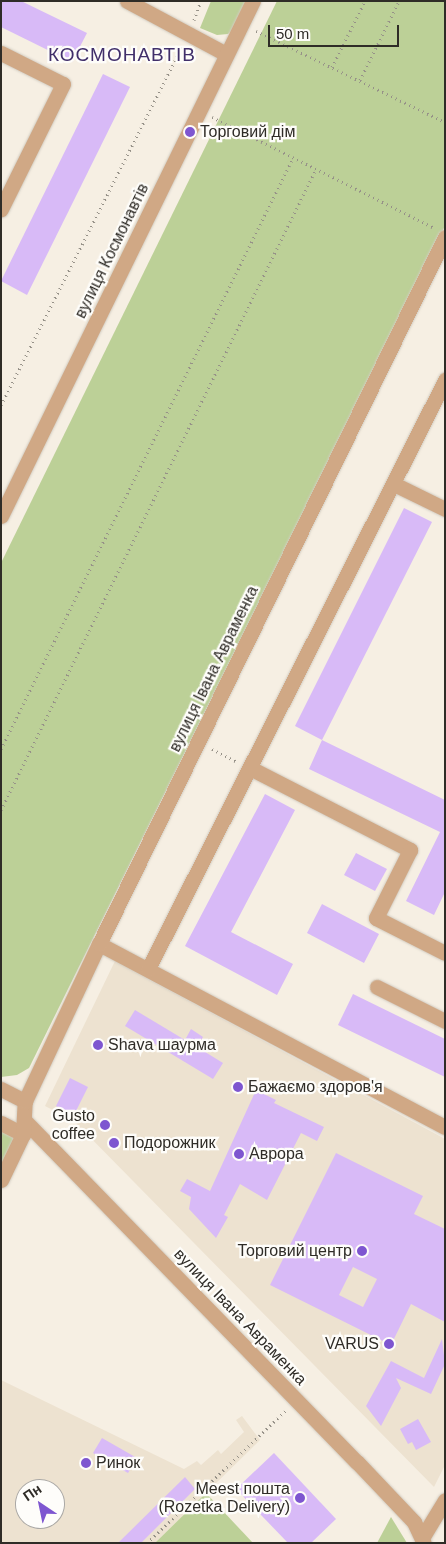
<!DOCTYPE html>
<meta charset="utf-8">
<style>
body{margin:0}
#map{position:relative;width:446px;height:1544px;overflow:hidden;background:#f6efe3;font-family:Helvetica,sans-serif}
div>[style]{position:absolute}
.built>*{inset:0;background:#ede2d0}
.green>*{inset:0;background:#bcd097}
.building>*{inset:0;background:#d8baf7}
.path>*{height:3px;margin-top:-1.5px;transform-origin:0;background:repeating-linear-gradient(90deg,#969188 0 1px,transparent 0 5px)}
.roads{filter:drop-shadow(0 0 1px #d2ccc1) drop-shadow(0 0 1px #d2ccc1)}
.minor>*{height:15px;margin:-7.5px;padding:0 7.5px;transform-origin:7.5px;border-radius:7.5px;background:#d0a885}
.dots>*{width:14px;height:14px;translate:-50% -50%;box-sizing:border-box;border:2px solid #fefdfa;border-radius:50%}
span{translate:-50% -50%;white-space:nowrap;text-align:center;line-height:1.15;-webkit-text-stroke:4.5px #fefdfa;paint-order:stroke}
.poi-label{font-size:16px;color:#2f2c27}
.left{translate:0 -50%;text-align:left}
.right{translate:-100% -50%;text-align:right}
.street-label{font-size:16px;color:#2f2c27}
.quarter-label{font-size:19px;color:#412f6a;letter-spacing:1px}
.frame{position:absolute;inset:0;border:2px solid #2f2c27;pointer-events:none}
.north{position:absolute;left:15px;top:1479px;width:50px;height:50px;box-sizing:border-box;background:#fefdfa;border:1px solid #aba9a6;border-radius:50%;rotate:326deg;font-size:14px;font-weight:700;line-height:20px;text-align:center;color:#2f2c27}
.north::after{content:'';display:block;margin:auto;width:18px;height:22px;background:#7e56d0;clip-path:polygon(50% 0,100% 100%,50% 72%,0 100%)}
.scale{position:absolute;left:268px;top:25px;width:131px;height:22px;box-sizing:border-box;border:2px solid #2f2c27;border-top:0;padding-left:6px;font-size:15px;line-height:18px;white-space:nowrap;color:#2f2c27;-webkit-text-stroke:4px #fefdfa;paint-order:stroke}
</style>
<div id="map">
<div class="built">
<i style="clip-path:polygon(115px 961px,445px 1139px,445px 1465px,434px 1487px,74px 1121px,45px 1106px)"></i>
<i style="clip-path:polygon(evenodd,1px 1380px,184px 1469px,197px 1461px,201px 1465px,218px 1450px,221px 1454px,244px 1432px,236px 1420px,242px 1416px,260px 1440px,155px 1543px,1px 1543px,1px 1380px,25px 1489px,55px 1489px,55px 1519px,25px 1519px,25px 1489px)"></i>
</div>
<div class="green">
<i style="clip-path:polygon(211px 1px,249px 1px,236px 28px,228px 34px,217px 35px,200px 28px)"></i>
<i style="clip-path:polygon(277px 1px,445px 1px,445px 226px,29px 1068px,17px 1075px,1px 1077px,1px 563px)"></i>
<i style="clip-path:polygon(1px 1123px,23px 1134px,1px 1180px)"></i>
<i style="clip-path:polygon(206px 1493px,253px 1543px,155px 1543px)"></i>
<i style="clip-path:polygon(391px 1517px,407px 1543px,377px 1543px)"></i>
</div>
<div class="building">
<i style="clip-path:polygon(1px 1px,21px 1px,87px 33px,72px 62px,1px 27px)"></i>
<i style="clip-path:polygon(103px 74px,130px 87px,27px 295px,1px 281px)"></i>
<i style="clip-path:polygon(404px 508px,432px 522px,322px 740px,295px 726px)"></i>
<i style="clip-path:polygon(322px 740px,445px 800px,445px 892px,434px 915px,406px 901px,440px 832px,309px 769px)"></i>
<i style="clip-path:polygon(265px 794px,295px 810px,231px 932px,293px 964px,277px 995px,185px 946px)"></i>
<i style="clip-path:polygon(356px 853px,387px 869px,375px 891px,344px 875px)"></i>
<i style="clip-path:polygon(322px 904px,379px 934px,364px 963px,307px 933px)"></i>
<i style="clip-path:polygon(353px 994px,445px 1039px,445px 1077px,338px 1025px)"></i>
<i style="clip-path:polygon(135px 1010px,185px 1040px,191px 1029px,203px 1037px,197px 1047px,223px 1063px,213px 1079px,125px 1026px)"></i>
<i style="clip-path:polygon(70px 1078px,88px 1087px,74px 1115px,56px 1106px)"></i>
<i style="clip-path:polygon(256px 1090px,276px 1100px,274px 1103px,324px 1127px,317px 1141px,301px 1133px,267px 1200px,240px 1184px,224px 1215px,228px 1217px,216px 1238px,189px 1209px,191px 1197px,180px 1191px,187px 1179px,210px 1191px)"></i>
<i style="clip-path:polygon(evenodd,336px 1153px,423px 1196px,414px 1214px,445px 1229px,445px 1322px,411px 1304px,391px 1345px,270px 1285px,336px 1153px,353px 1267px,377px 1279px,363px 1307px,339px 1295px,353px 1267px)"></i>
<i style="clip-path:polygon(442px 1339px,445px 1364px,431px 1394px,396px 1378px,401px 1388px,381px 1426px,366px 1406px,391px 1361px,424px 1378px)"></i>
<i style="clip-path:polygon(418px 1419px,431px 1442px,416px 1450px,412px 1442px,408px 1444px,400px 1429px)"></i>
<i style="clip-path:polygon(102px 1438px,137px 1458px,128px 1473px,93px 1453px)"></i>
<i style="clip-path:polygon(274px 1453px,336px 1519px,311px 1543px,288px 1543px,236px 1489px)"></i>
<i style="clip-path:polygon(185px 1477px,195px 1489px,141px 1543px,118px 1543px)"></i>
</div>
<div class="path">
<i style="left:194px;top:20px;width:20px;rotate:-70deg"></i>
<i style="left:256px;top:31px;width:210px;rotate:25.7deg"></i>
<i style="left:332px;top:67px;width:74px;rotate:-63.4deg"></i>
<i style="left:360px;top:80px;width:88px;rotate:-63.7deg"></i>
<i style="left:212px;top:117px;width:249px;rotate:26.5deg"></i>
<i style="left:1px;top:405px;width:402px;rotate:-63.2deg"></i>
<i style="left:1px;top:749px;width:659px;rotate:-63.71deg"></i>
<i style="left:212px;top:749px;width:28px;rotate:27deg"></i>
<i style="left:1px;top:810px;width:714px;rotate:-63.83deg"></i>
<i style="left:147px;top:1543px;width:192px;rotate:-43.7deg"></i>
</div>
<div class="roads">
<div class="minor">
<i style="left:127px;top:1px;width:112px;rotate:28.2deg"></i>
<i style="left:1px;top:53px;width:69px;rotate:26.6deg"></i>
<i style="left:63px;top:84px;width:140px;rotate:116.4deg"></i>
<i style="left:394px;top:484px;width:57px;rotate:26.1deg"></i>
<i style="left:1px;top:516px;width:573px;rotate:-63.93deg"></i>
<i style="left:250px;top:768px;width:180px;rotate:27.1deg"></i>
<i style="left:410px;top:850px;width:76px;rotate:116.6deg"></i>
<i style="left:376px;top:918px;width:77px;rotate:26.9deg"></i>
<i style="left:99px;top:944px;width:391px;rotate:27.9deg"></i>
<i style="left:148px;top:969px;width:660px;rotate:-63.24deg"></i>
<i style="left:377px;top:987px;width:76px;rotate:26.6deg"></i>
<i style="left:1px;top:1089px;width:27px;rotate:27deg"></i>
<i style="left:24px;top:1120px;width:477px;rotate:45.8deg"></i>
<i style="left:357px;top:1462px;width:83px;rotate:46.5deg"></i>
<i style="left:414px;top:1522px;width:23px;rotate:65deg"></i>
<i style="left:1px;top:1123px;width:25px;rotate:27deg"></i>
<i style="left:1px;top:1180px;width:51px;rotate:-64.4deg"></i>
<i style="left:23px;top:1134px;width:33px;rotate:-87deg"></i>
<i style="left:25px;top:1101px;width:174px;rotate:-64.8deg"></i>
<i style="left:99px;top:944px;width:787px;rotate:-63.92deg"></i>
<i style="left:422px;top:1538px;width:44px;rotate:-58.8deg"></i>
</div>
</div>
<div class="dots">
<i style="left:190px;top:132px;background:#7e56d0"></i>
<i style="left:98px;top:1045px;background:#7e56d0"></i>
<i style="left:238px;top:1087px;background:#7e56d0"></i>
<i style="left:105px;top:1125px;background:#7e56d0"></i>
<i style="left:114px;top:1143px;background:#7e56d0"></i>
<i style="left:239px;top:1154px;background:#7e56d0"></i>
<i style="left:362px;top:1251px;background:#7e56d0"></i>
<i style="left:389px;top:1344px;background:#7e56d0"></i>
<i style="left:86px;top:1463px;background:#7e56d0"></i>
<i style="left:300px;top:1498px;background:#7e56d0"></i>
</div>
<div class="poi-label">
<span class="left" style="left:200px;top:132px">Торговий дім</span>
<span class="left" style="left:108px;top:1045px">Shava шаурма</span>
<span class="left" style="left:248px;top:1087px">Бажаємо здоров'я</span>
<span class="right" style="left:95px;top:1125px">Gusto<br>coffee</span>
<span class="left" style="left:124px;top:1143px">Подорожник</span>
<span class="left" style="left:249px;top:1154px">Аврора</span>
<span class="right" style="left:352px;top:1251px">Торговий центр</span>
<span class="right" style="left:379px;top:1344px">VARUS</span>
<span class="left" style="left:96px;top:1463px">Ринок</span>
<span class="right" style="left:290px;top:1498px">Meest пошта<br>(Rozetka Delivery)</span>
</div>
<div class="street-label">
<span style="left:112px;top:251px;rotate:-64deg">вулиця Космонавтів</span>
<span style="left:214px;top:669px;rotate:-64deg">вулиця Івана Авраменка</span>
<span style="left:240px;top:1317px;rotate:46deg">вулиця Івана Авраменка</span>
</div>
<div class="quarter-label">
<span style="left:122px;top:55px">КОСМОНАВТІВ</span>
</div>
<div class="frame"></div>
<div class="north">Пн</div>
<div class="scale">50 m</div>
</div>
